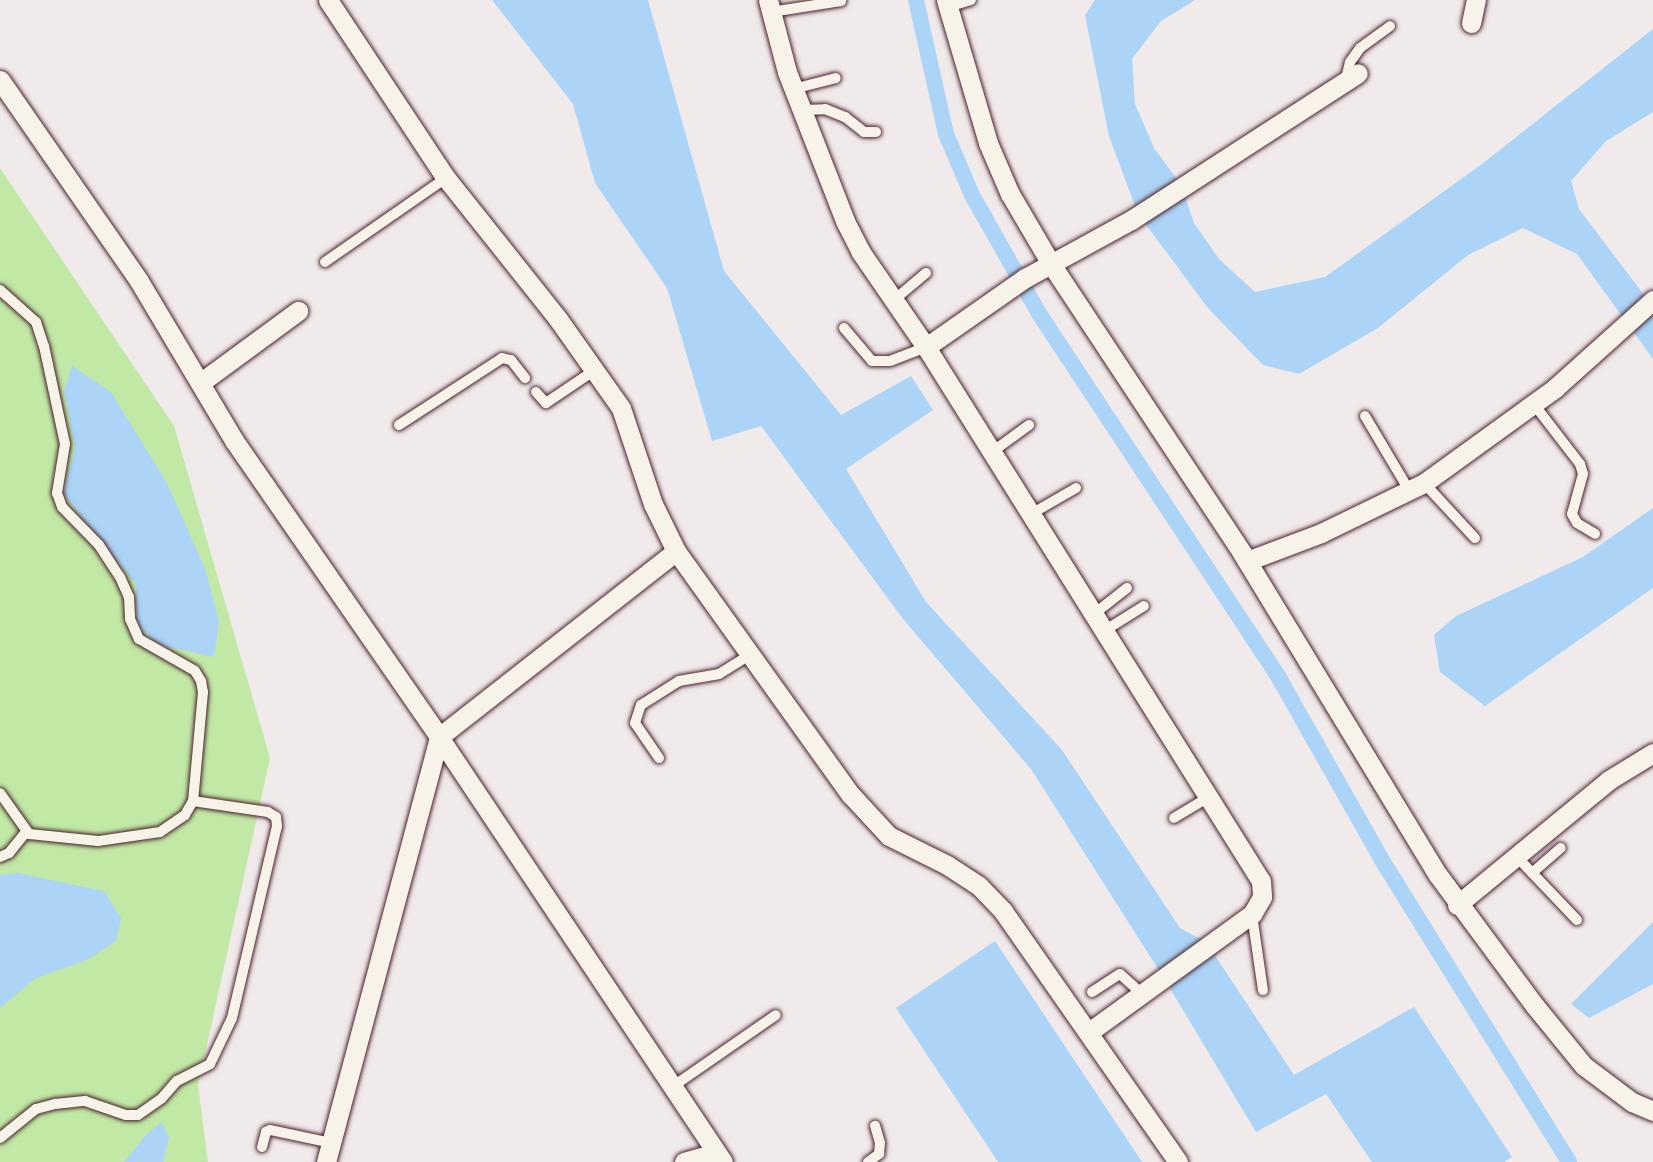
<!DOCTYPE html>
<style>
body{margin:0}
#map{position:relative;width:1653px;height:1162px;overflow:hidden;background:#f0eaeb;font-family:"Gochi Hand",sans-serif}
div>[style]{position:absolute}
.green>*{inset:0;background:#c1e9a5}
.water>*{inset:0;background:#acd4f6}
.canal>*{height:16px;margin:-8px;padding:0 8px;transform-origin:8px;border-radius:8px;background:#acd4f6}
.roads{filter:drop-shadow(0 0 2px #4a1f2b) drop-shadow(0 0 2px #4a1f2b)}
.service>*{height:10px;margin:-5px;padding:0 5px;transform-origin:5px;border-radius:5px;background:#f7f3e8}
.minor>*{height:19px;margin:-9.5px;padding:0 9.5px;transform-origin:9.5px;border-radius:9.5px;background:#f7f3e8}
span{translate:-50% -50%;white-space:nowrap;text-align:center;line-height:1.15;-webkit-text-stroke:7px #f7f3e8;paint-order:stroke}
</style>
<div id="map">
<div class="green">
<i style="clip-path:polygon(0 168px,174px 426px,270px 758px,198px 1086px,208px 1162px,0 1162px)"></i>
</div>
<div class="water">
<i style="clip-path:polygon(492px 0,648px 0,724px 271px,841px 415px,911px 376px,933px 410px,846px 469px,926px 602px,1062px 750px,1180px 928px,1206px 942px,1294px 1075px,1414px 1007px,1512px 1157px,1504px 1162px,1372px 1162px,1326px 1094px,1256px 1132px,1162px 975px,1031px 769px,903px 619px,761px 426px,712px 441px,667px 288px,595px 183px,573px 104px)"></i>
<i style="clip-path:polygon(1095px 0,1195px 0,1161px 21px,1132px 59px,1135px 104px,1154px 148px,1181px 185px,1194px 223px,1219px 259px,1255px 292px,1325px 277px,1482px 164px,1653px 29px,1653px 112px,1606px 141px,1571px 181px,1579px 209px,1653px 307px,1653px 359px,1577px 254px,1523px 228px,1468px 255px,1378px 328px,1299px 374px,1263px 365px,1208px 308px,1138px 214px,1109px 136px,1085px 15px)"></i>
<i style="clip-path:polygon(72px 366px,111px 392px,167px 483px,206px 571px,219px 622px,214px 657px,160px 645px,136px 625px,136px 584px,63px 494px,75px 448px,64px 390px)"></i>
<i style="clip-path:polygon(1653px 508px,1653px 588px,1485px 706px,1440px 672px,1434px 635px,1456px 616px,1583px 557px)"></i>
<i style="clip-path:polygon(18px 873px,104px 891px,121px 918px,116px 941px,87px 960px,36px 978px,0 1008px,0 875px)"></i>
<i style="clip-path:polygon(1653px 922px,1653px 984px,1589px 1018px,1571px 1004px)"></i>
<i style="clip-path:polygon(995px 941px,1142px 1162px,998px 1162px,896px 1008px)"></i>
<i style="clip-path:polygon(161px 1122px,169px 1137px,163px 1162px,124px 1162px,145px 1136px)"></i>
</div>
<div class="canal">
<i style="left:916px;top:0;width:137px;rotate:77.4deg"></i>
<i style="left:946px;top:134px;width:66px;rotate:66.9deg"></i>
<i style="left:972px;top:195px;width:138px;rotate:60.5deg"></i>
<i style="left:1040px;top:315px;width:435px;rotate:56.6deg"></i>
<i style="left:1279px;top:678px;width:215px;rotate:60.5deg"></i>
<i style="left:1385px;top:865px;width:349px;rotate:58.2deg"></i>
</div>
<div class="roads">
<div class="service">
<i style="left:948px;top:7px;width:24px;rotate:-17deg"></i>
<i style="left:771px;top:12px;width:71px;rotate:-8.9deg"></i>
<i style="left:1346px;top:79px;width:17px;rotate:-77deg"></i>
<i style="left:1350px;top:62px;width:17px;rotate:-54deg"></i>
<i style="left:1360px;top:48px;width:37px;rotate:-36deg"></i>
<i style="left:793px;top:89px;width:44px;rotate:-14.3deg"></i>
<i style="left:802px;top:110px;width:23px;rotate:-2deg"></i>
<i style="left:825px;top:109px;width:22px;rotate:22deg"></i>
<i style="left:845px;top:117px;width:24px;rotate:38deg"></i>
<i style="left:864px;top:132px;width:12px"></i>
<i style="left:325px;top:262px;width:147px;rotate:-34.8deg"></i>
<i style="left:0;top:290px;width:48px;rotate:41.6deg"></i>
<i style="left:36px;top:322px;width:25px;rotate:72deg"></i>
<i style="left:44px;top:346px;width:100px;rotate:77.9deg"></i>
<i style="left:65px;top:444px;width:50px;rotate:99.3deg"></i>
<i style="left:57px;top:493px;width:15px;rotate:70deg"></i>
<i style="left:62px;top:507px;width:53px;rotate:45.8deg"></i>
<i style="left:99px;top:545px;width:38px;rotate:57deg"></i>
<i style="left:120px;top:577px;width:22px;rotate:66deg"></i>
<i style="left:129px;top:597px;width:22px;rotate:87deg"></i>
<i style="left:130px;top:619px;width:22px;rotate:66deg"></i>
<i style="left:139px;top:639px;width:64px;rotate:29.7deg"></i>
<i style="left:195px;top:671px;width:12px;rotate:59deg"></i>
<i style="left:201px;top:681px;width:11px;rotate:80deg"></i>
<i style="left:203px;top:692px;width:109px;rotate:95.2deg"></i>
<i style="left:193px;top:801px;width:16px;rotate:120deg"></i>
<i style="left:185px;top:815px;width:30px;rotate:146deg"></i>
<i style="left:160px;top:832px;width:63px;rotate:171.7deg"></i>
<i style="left:98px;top:841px;width:69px;rotate:-174.2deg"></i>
<i style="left:29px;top:834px;width:50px;rotate:-125.3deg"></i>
<i style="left:894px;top:300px;width:42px;rotate:-40.2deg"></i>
<i style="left:844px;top:328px;width:43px;rotate:49.7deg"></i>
<i style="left:872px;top:361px;width:18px"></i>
<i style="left:890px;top:361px;width:39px;rotate:-21deg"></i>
<i style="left:536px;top:392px;width:15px;rotate:48deg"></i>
<i style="left:546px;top:403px;width:59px;rotate:-34deg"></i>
<i style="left:1533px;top:403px;width:77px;rotate:52.4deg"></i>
<i style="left:1580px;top:464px;width:10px;rotate:73deg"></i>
<i style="left:1583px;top:474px;width:41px;rotate:105.4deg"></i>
<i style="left:1572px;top:514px;width:10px;rotate:61deg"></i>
<i style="left:1577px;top:523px;width:21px;rotate:31deg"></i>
<i style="left:1365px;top:416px;width:86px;rotate:59.3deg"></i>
<i style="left:399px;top:425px;width:123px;rotate:-33deg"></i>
<i style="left:502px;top:358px;width:9px;rotate:13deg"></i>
<i style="left:511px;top:360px;width:23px;rotate:52deg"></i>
<i style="left:992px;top:452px;width:46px;rotate:-36.1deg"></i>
<i style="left:1424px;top:483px;width:75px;rotate:47.2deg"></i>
<i style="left:1031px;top:514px;width:52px;rotate:-30deg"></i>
<i style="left:1094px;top:614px;width:42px;rotate:-38.2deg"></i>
<i style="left:1104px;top:631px;width:47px;rotate:-32deg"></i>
<i style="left:659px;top:758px;width:42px;rotate:-124.4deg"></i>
<i style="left:635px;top:723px;width:19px;rotate:-72deg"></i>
<i style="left:641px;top:705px;width:45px;rotate:-32.3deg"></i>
<i style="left:679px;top:681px;width:41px;rotate:-9.9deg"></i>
<i style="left:719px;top:674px;width:36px;rotate:-32deg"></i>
<i style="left:1174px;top:818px;width:41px;rotate:-31deg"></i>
<i style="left:0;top:857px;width:10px;rotate:-24deg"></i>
<i style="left:9px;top:853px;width:28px;rotate:-51deg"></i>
<i style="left:1517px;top:857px;width:87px;rotate:46.4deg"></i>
<i style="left:1532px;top:873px;width:38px;rotate:-41deg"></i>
<i style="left:1252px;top:915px;width:76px;rotate:81.7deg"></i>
<i style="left:1092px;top:992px;width:33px;rotate:-33deg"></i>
<i style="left:1120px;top:974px;width:31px;rotate:42deg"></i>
<i style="left:672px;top:1087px;width:126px;rotate:-34.7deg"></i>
<i style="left:0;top:1138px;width:46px;rotate:-38.9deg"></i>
<i style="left:36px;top:1109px;width:20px;rotate:-15deg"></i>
<i style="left:55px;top:1104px;width:30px;rotate:-6deg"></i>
<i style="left:85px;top:1101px;width:43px;rotate:18.9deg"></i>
<i style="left:126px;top:1115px;width:12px"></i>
<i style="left:138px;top:1115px;width:29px;rotate:-35deg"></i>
<i style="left:162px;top:1098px;width:23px;rotate:-49deg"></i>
<i style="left:177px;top:1081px;width:37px;rotate:-27deg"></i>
<i style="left:210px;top:1064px;width:51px;rotate:-64.4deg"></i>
<i style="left:232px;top:1018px;width:197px;rotate:-76.8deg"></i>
<i style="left:277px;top:826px;width:9px;rotate:-96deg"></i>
<i style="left:276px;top:817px;width:9px;rotate:-148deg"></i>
<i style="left:268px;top:812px;width:76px;rotate:-171.7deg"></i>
<i style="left:262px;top:1147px;width:16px;rotate:-75deg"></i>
<i style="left:266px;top:1132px;width:4px;rotate:-27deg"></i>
<i style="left:270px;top:1130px;width:62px;rotate:12deg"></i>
<i style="left:868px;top:1162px;width:14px;rotate:-36deg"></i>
<i style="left:879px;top:1154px;width:11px;rotate:-85deg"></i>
<i style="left:880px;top:1143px;width:18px;rotate:-106deg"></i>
</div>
<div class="minor">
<i style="left:328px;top:0;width:214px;rotate:56.5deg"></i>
<i style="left:446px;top:178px;width:180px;rotate:51.5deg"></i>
<i style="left:558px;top:319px;width:109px;rotate:54.7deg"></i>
<i style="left:621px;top:408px;width:101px;rotate:71.6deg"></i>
<i style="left:653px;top:504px;width:52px;rotate:63.9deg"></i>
<i style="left:676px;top:551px;width:300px;rotate:54.4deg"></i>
<i style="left:851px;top:795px;width:56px;rotate:47.2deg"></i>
<i style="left:889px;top:836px;width:65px;rotate:26.6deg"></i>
<i style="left:947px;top:865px;width:38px;rotate:33deg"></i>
<i style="left:979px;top:886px;width:35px;rotate:46deg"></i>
<i style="left:1003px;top:911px;width:306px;rotate:55.1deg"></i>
<i style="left:768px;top:0;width:74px;rotate:75.2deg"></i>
<i style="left:787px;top:72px;width:160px;rotate:68.7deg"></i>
<i style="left:845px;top:221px;width:34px;rotate:63deg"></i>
<i style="left:860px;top:251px;width:116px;rotate:55.5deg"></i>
<i style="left:926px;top:347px;width:630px;rotate:57.9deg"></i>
<i style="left:1261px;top:881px;width:16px;rotate:86deg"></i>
<i style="left:1262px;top:897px;width:20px;rotate:120deg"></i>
<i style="left:1252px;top:914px;width:201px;rotate:144.1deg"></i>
<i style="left:946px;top:0;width:149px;rotate:73.6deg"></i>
<i style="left:988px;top:143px;width:56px;rotate:66.7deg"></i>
<i style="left:1010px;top:194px;width:81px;rotate:59.6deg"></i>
<i style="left:1051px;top:264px;width:346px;rotate:56.5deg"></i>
<i style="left:1242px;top:553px;width:377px;rotate:58.7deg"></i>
<i style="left:1438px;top:875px;width:163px;rotate:53.5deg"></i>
<i style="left:1535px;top:1006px;width:77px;rotate:50.8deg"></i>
<i style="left:1584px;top:1066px;width:60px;rotate:36.9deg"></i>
<i style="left:1632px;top:1102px;width:23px;rotate:23deg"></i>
<i style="left:1471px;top:23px;width:24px;rotate:-78deg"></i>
<i style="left:0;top:80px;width:244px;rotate:55.3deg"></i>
<i style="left:139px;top:281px;width:187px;rotate:59.2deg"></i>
<i style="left:235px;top:442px;width:359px;rotate:55.3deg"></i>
<i style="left:439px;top:737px;width:511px;rotate:56.25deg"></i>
<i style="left:926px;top:347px;width:121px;rotate:-34.9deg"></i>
<i style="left:1025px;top:278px;width:121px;rotate:-28.7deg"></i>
<i style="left:1131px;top:220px;width:270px;rotate:-32.9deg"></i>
<i style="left:200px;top:383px;width:122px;rotate:-36.3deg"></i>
<i style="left:1247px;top:561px;width:79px;rotate:-20.7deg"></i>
<i style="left:1321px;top:533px;width:114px;rotate:-25.9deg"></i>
<i style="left:1424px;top:483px;width:162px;rotate:-35.9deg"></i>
<i style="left:1555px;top:388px;width:132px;rotate:-41.9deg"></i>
<i style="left:1457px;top:905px;width:197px;rotate:-39.4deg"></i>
<i style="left:1609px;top:780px;width:52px;rotate:-31.5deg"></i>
<i style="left:326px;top:1162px;width:440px;rotate:-75.1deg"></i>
<i style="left:439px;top:737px;width:301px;rotate:-38.1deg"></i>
<i style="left:684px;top:1162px;width:33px;rotate:-16deg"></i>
</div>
</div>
</div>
